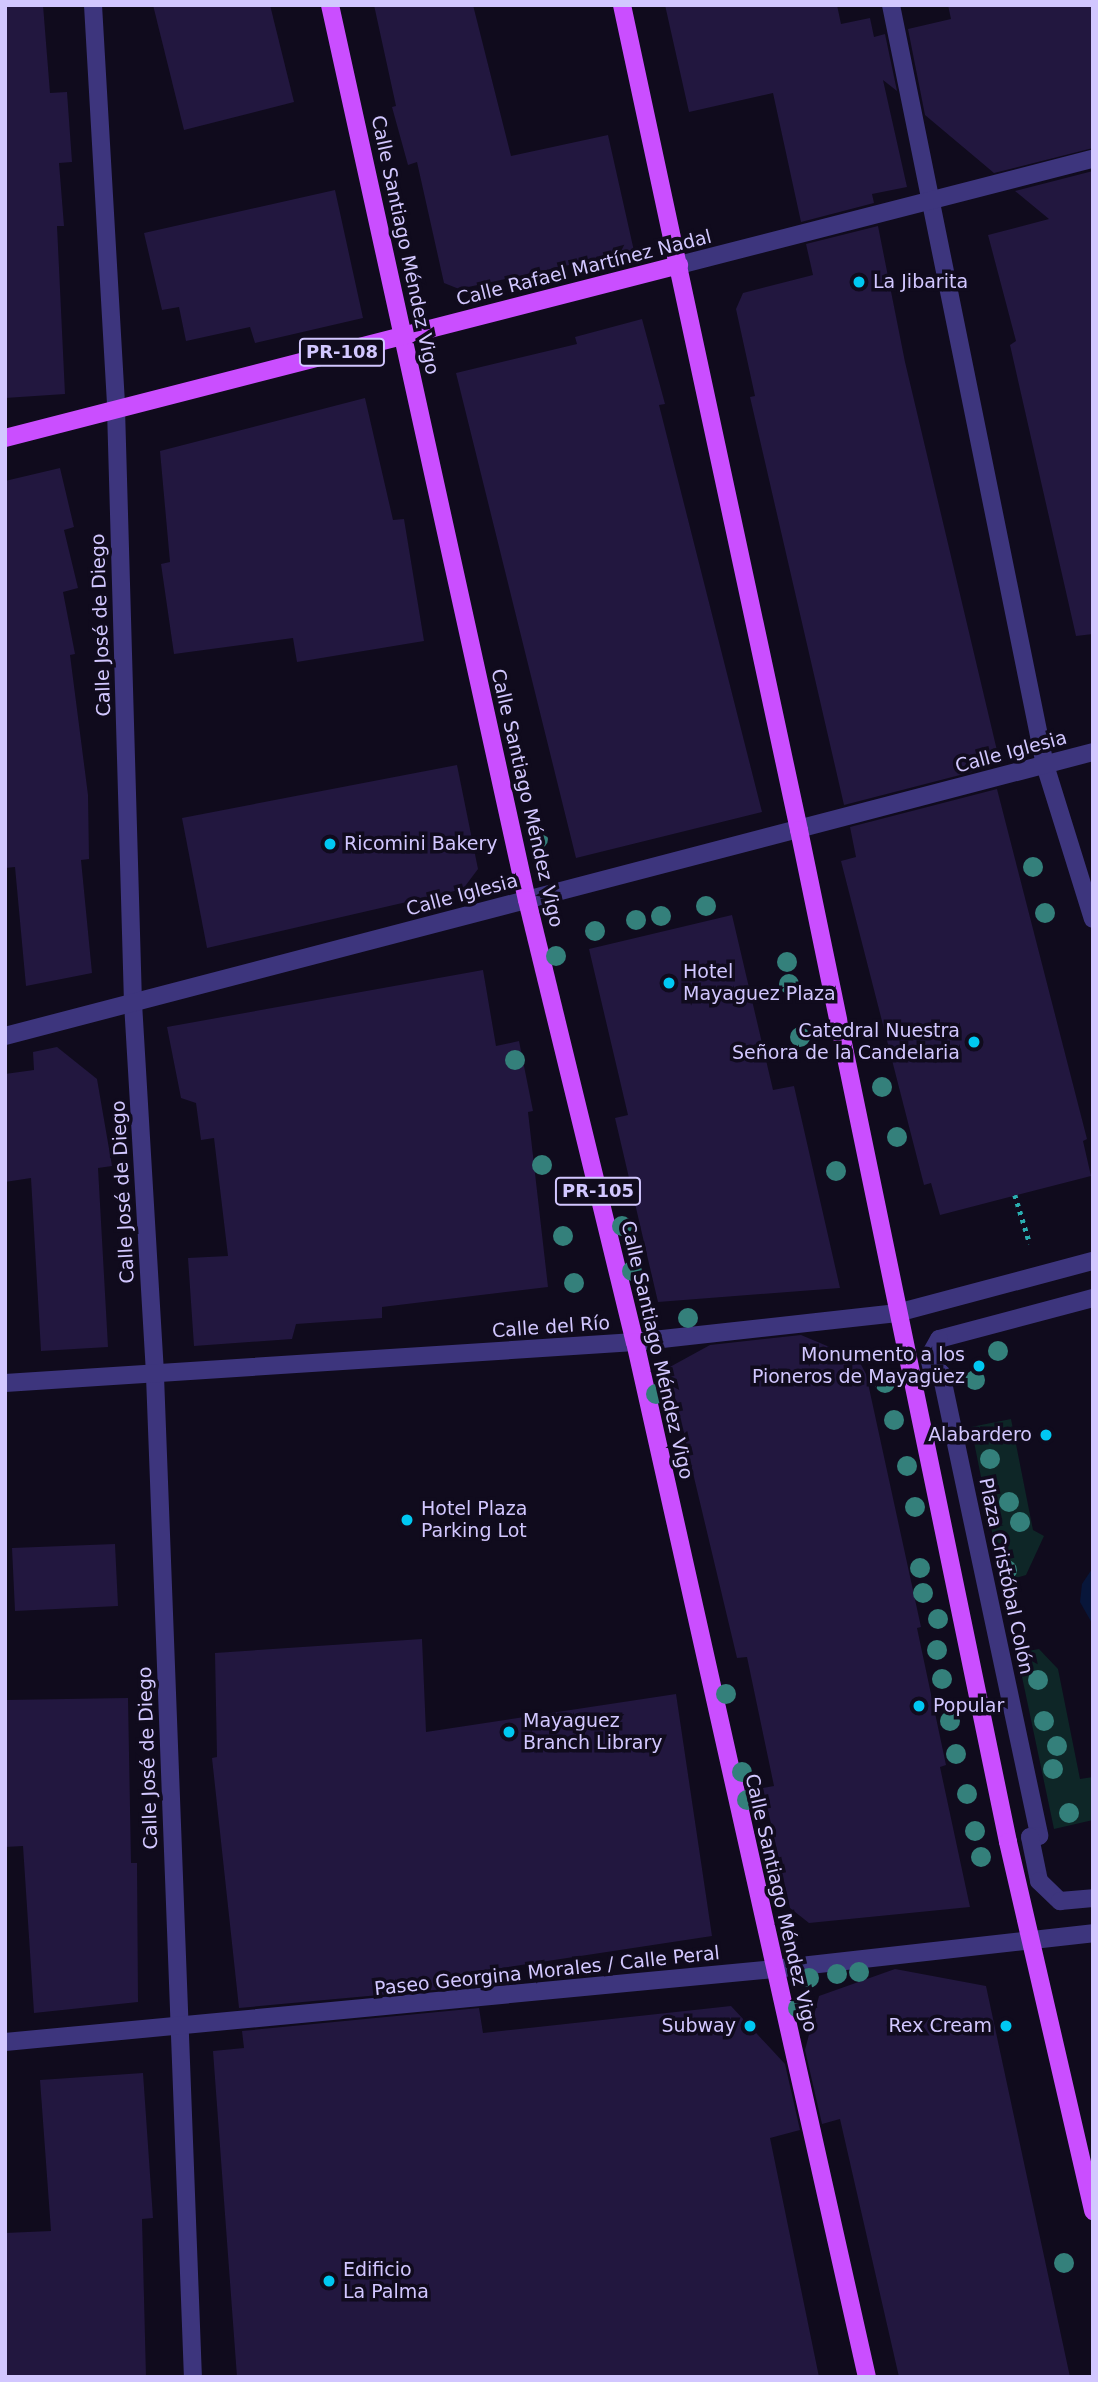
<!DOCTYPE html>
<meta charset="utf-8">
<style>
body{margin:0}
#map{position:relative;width:1098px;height:2382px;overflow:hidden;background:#100b1d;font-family:"DejaVu Sans",sans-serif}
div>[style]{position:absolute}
.green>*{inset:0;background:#0e2627}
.water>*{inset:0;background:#08163a}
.building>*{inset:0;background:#22173f}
.path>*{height:4.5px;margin-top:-2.25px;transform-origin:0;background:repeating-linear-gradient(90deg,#2aaeb0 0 3.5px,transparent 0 8.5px)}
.pedestrian>*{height:18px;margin:-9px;padding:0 9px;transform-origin:9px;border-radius:9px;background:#3d357d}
.minor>*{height:18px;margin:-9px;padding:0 9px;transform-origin:9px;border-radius:9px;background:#3d357d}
.primary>*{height:18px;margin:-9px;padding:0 9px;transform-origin:9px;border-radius:9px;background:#ca4eff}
.trees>*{width:20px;height:20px;margin:-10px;border-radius:50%;background:#34807b}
.dots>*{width:19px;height:19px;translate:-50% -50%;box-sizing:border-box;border:4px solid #100b1d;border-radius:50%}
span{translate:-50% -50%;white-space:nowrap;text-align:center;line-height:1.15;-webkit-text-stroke:7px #100b1d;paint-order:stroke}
.shield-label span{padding:2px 5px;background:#100b1d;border:2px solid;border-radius:5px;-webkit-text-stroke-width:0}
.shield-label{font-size:18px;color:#d2c7ff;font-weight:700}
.street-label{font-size:19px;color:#d2c7ff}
.poi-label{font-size:19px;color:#d2c7ff}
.left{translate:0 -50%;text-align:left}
.right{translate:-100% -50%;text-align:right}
.frame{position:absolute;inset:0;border:7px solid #d2c7ff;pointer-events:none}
</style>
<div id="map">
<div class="green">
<i style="clip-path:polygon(1011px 1419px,1033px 1530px,1044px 1536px,1026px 1575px,1002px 1582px,971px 1427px)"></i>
<i style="clip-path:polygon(1039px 1649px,1058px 1669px,1080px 1779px,1093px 1777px,1093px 1820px,1054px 1829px,1017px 1653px)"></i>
</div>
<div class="water">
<i style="clip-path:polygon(1092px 1569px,1093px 1568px,1093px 1625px,1080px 1602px,1082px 1584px)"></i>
</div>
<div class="building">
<i style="clip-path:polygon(5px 5px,43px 5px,50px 93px,67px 92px,72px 162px,59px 163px,64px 226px,57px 226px,65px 394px,5px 398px)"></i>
<i style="clip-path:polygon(153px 5px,270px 5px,294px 102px,184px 130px)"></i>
<i style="clip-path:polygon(374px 5px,473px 5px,511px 156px,608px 135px,634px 251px,459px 289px,444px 283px,417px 162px,408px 165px,392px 107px,396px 106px)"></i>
<i style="clip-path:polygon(665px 5px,837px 5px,841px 24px,870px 18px,874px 37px,885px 34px,897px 91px,883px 80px,907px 187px,872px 194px,874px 203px,801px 222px,773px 93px,689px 112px)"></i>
<i style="clip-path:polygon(948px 5px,1093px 5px,1093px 148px,994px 173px,925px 115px,908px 29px,951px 19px)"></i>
<i style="clip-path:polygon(1093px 171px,1093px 634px,1076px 636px,1010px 345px,1016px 341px,988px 235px,1049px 219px,1015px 191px)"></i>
<i style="clip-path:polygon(335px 190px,363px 318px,255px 343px,250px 327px,186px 341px,179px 307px,162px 310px,144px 233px)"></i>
<i style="clip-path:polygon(878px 226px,905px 362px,999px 759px,990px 761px,991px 767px,844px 805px,750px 397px,755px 396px,736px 309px,743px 293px,813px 275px,806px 244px)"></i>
<i style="clip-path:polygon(642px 319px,665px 404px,659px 405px,762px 812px,576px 858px,456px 373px,577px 344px,575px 337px)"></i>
<i style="clip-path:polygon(365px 398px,393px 520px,404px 519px,424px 641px,297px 662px,293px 638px,174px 654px,161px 564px,170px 562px,160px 451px)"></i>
<i style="clip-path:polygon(60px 468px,74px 527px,64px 530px,78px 588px,63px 592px,75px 654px,70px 655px,88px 795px,89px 859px,81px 860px,92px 973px,26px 986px,15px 867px,5px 868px,5px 481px)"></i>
<i style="clip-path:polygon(457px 765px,478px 869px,463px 889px,207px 948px,182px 818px)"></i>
<i style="clip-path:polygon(997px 789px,1087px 1139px,1083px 1141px,1091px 1176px,940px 1215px,931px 1183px,924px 1185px,841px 861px,856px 857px,850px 827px)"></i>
<i style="clip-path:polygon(732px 915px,773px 1090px,794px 1086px,840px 1288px,658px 1302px,615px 1118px,628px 1115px,589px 949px)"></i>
<i style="clip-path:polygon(483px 970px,496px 1046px,519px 1041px,533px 1111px,528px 1112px,548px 1287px,382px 1307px,382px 1318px,296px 1324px,292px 1339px,194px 1346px,188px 1258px,228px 1256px,214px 1138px,201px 1140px,196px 1103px,181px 1098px,167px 1027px)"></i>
<i style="clip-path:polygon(57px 1047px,97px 1079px,112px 1166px,98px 1168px,108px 1347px,41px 1351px,31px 1178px,5px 1182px,5px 1074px,34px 1070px,33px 1052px)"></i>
<i style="clip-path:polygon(801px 1335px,858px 1359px,866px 1374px,921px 1627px,917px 1628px,946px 1765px,940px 1767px,970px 1907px,809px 1923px,790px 1908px,763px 1788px,774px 1786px,747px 1657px,737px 1658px,668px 1368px,710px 1345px)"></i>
<i style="clip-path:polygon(115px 1544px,118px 1606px,15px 1611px,12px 1548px)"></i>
<i style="clip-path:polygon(422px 1639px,426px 1732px,676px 1694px,712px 1936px,475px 1972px,477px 1986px,239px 2008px,212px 1758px,217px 1757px,215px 1653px)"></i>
<i style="clip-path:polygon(128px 1698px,131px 1863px,137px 1863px,138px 2002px,34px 2013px,23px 1846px,5px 1847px,5px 1700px)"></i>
<i style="clip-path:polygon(895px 1969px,986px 1986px,1070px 2377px,899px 2377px,840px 2119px,822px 2124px,805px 2050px,819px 1996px)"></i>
<i style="clip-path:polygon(731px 2006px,785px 2064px,800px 2130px,770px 2138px,819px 2377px,237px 2377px,213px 2051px,244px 2048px,242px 2031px,479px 2008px,483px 2033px)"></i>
<i style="clip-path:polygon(143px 2073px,153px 2218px,142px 2219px,146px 2377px,5px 2377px,5px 2233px,51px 2231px,40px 2080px)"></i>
</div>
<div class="path">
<i style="left:1015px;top:1195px;width:51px;rotate:73deg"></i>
</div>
<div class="pedestrian">
<i style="left:1093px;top:1298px;width:159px;rotate:165.1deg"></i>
<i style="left:939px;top:1339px;width:21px;rotate:119deg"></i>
<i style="left:929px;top:1357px;width:18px;rotate:77deg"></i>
<i style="left:933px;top:1375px;width:8px;rotate:-14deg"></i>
<i style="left:941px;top:1373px;width:473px;rotate:78deg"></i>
<i style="left:1039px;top:1836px;width:9px;rotate:174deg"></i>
<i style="left:1030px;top:1837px;width:45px;rotate:78.4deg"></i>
<i style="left:1039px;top:1881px;width:29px;rotate:44deg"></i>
<i style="left:1060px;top:1901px;width:33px;rotate:-5deg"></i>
</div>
<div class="minor">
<i style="left:93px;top:5px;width:405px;rotate:86.7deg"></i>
<i style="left:116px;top:409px;width:594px;rotate:88.36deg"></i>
<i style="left:133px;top:1003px;width:374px;rotate:86.6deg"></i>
<i style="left:155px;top:1376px;width:1002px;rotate:87.83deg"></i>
<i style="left:891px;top:5px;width:775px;rotate:78.55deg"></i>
<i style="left:1045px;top:765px;width:161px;rotate:72.7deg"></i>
<i style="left:679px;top:265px;width:427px;rotate:-14.4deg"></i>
<i style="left:5px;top:1036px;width:1124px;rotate:-14.63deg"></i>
<i style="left:5px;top:1383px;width:631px;rotate:-3.72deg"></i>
<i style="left:635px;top:1342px;width:264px;rotate:-6.3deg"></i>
<i style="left:897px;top:1313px;width:203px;rotate:-14.9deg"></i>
<i style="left:5px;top:2042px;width:772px;rotate:-5.42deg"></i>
<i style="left:774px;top:1969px;width:321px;rotate:-6.4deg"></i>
</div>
<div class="primary">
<i style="left:330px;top:5px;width:916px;rotate:77.59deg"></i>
<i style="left:527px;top:900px;width:455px;rotate:76.3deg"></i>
<i style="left:635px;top:1342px;width:1061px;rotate:77.37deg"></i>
<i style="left:622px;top:5px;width:844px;rotate:77.89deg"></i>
<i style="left:799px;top:830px;width:1033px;rotate:78.33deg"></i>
<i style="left:1008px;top:1842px;width:379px;rotate:77deg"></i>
<i style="left:5px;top:438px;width:696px;rotate:-14.4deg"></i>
</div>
<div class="trees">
<i style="left:538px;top:839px"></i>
<i style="left:1033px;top:867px"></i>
<i style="left:706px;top:906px"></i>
<i style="left:1045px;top:913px"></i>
<i style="left:661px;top:916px"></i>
<i style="left:636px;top:920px"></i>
<i style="left:595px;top:931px"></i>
<i style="left:556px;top:956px"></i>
<i style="left:787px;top:962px"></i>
<i style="left:789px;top:984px"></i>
<i style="left:800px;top:1037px"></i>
<i style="left:515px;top:1060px"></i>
<i style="left:882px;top:1087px"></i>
<i style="left:897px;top:1137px"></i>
<i style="left:542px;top:1165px"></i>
<i style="left:836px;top:1171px"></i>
<i style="left:622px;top:1226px"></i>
<i style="left:563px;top:1236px"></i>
<i style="left:632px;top:1271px"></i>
<i style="left:574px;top:1283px"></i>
<i style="left:688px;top:1318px"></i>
<i style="left:998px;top:1351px"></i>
<i style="left:975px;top:1380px"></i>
<i style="left:885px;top:1383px"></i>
<i style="left:656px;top:1394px"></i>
<i style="left:894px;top:1420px"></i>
<i style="left:990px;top:1459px"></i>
<i style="left:907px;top:1466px"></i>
<i style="left:1009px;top:1502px"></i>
<i style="left:915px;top:1507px"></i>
<i style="left:1020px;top:1522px"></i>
<i style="left:920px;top:1568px"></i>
<i style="left:1007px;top:1570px"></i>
<i style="left:923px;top:1593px"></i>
<i style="left:938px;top:1619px"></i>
<i style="left:937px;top:1650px"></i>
<i style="left:942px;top:1679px"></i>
<i style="left:1038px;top:1680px"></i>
<i style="left:726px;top:1694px"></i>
<i style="left:950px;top:1721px"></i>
<i style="left:1044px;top:1721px"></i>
<i style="left:1057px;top:1746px"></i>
<i style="left:956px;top:1754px"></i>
<i style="left:1053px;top:1769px"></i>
<i style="left:742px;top:1772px"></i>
<i style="left:967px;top:1794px"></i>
<i style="left:747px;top:1800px"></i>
<i style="left:1069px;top:1813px"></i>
<i style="left:975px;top:1831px"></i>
<i style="left:981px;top:1857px"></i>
<i style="left:859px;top:1972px"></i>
<i style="left:837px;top:1974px"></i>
<i style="left:809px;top:1978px"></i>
<i style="left:798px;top:2008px"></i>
<i style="left:1064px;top:2263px"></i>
</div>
<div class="dots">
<i style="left:859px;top:282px;background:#00c8f2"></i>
<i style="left:330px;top:844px;background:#00c8f2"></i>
<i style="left:669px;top:983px;background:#00c8f2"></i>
<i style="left:974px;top:1042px;background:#00c8f2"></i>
<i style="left:979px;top:1366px;background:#00c8f2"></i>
<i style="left:1046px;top:1435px;background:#00c8f2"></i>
<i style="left:407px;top:1520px;background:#00c8f2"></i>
<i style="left:919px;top:1706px;background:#00c8f2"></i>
<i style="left:509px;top:1732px;background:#00c8f2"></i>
<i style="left:750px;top:2026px;background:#00c8f2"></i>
<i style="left:1006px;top:2026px;background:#00c8f2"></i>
<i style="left:329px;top:2281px;background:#00c8f2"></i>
</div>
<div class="shield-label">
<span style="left:342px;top:352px">PR-108</span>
<span style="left:598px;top:1191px">PR-105</span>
</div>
<div class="street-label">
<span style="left:405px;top:245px;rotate:78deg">Calle Santiago Méndez Vigo</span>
<span style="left:584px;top:268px;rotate:-14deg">Calle Rafael Martínez Nadal</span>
<span style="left:101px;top:625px;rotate:-92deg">Calle José de Diego</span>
<span style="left:1011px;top:752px;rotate:-15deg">Calle Iglesia</span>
<span style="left:527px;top:798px;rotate:77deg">Calle Santiago Méndez Vigo</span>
<span style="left:462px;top:895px;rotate:-15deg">Calle Iglesia</span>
<span style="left:123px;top:1192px;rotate:-93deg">Calle José de Diego</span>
<span style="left:551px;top:1327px;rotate:-4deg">Calle del Río</span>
<span style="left:657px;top:1350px;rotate:77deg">Calle Santiago Méndez Vigo</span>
<span style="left:1006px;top:1576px;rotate:78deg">Plaza Cristóbal Colón</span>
<span style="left:148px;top:1758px;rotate:-92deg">Calle José de Diego</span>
<span style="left:781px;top:1903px;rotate:77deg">Calle Santiago Méndez Vigo</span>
<span style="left:547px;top:1971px;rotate:-6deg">Paseo Georgina Morales / Calle Peral</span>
</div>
<div class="poi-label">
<span class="left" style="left:873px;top:282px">La Jibarita</span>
<span class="left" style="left:344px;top:844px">Ricomini Bakery</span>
<span class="left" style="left:683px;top:983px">Hotel<br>Mayaguez Plaza</span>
<span class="right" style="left:960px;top:1042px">Catedral Nuestra<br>Señora de la Candelaria</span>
<span class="right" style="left:965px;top:1366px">Monumento a los<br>Pioneros de Mayagüez</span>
<span class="right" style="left:1032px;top:1435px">Alabardero</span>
<span class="left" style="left:421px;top:1520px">Hotel Plaza<br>Parking Lot</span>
<span class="left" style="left:933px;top:1706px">Popular</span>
<span class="left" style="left:523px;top:1732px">Mayaguez<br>Branch Library</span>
<span class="right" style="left:736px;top:2026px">Subway</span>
<span class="right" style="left:992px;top:2026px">Rex Cream</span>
<span class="left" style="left:343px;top:2281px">Edificio<br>La Palma</span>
</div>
<div class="frame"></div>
</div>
